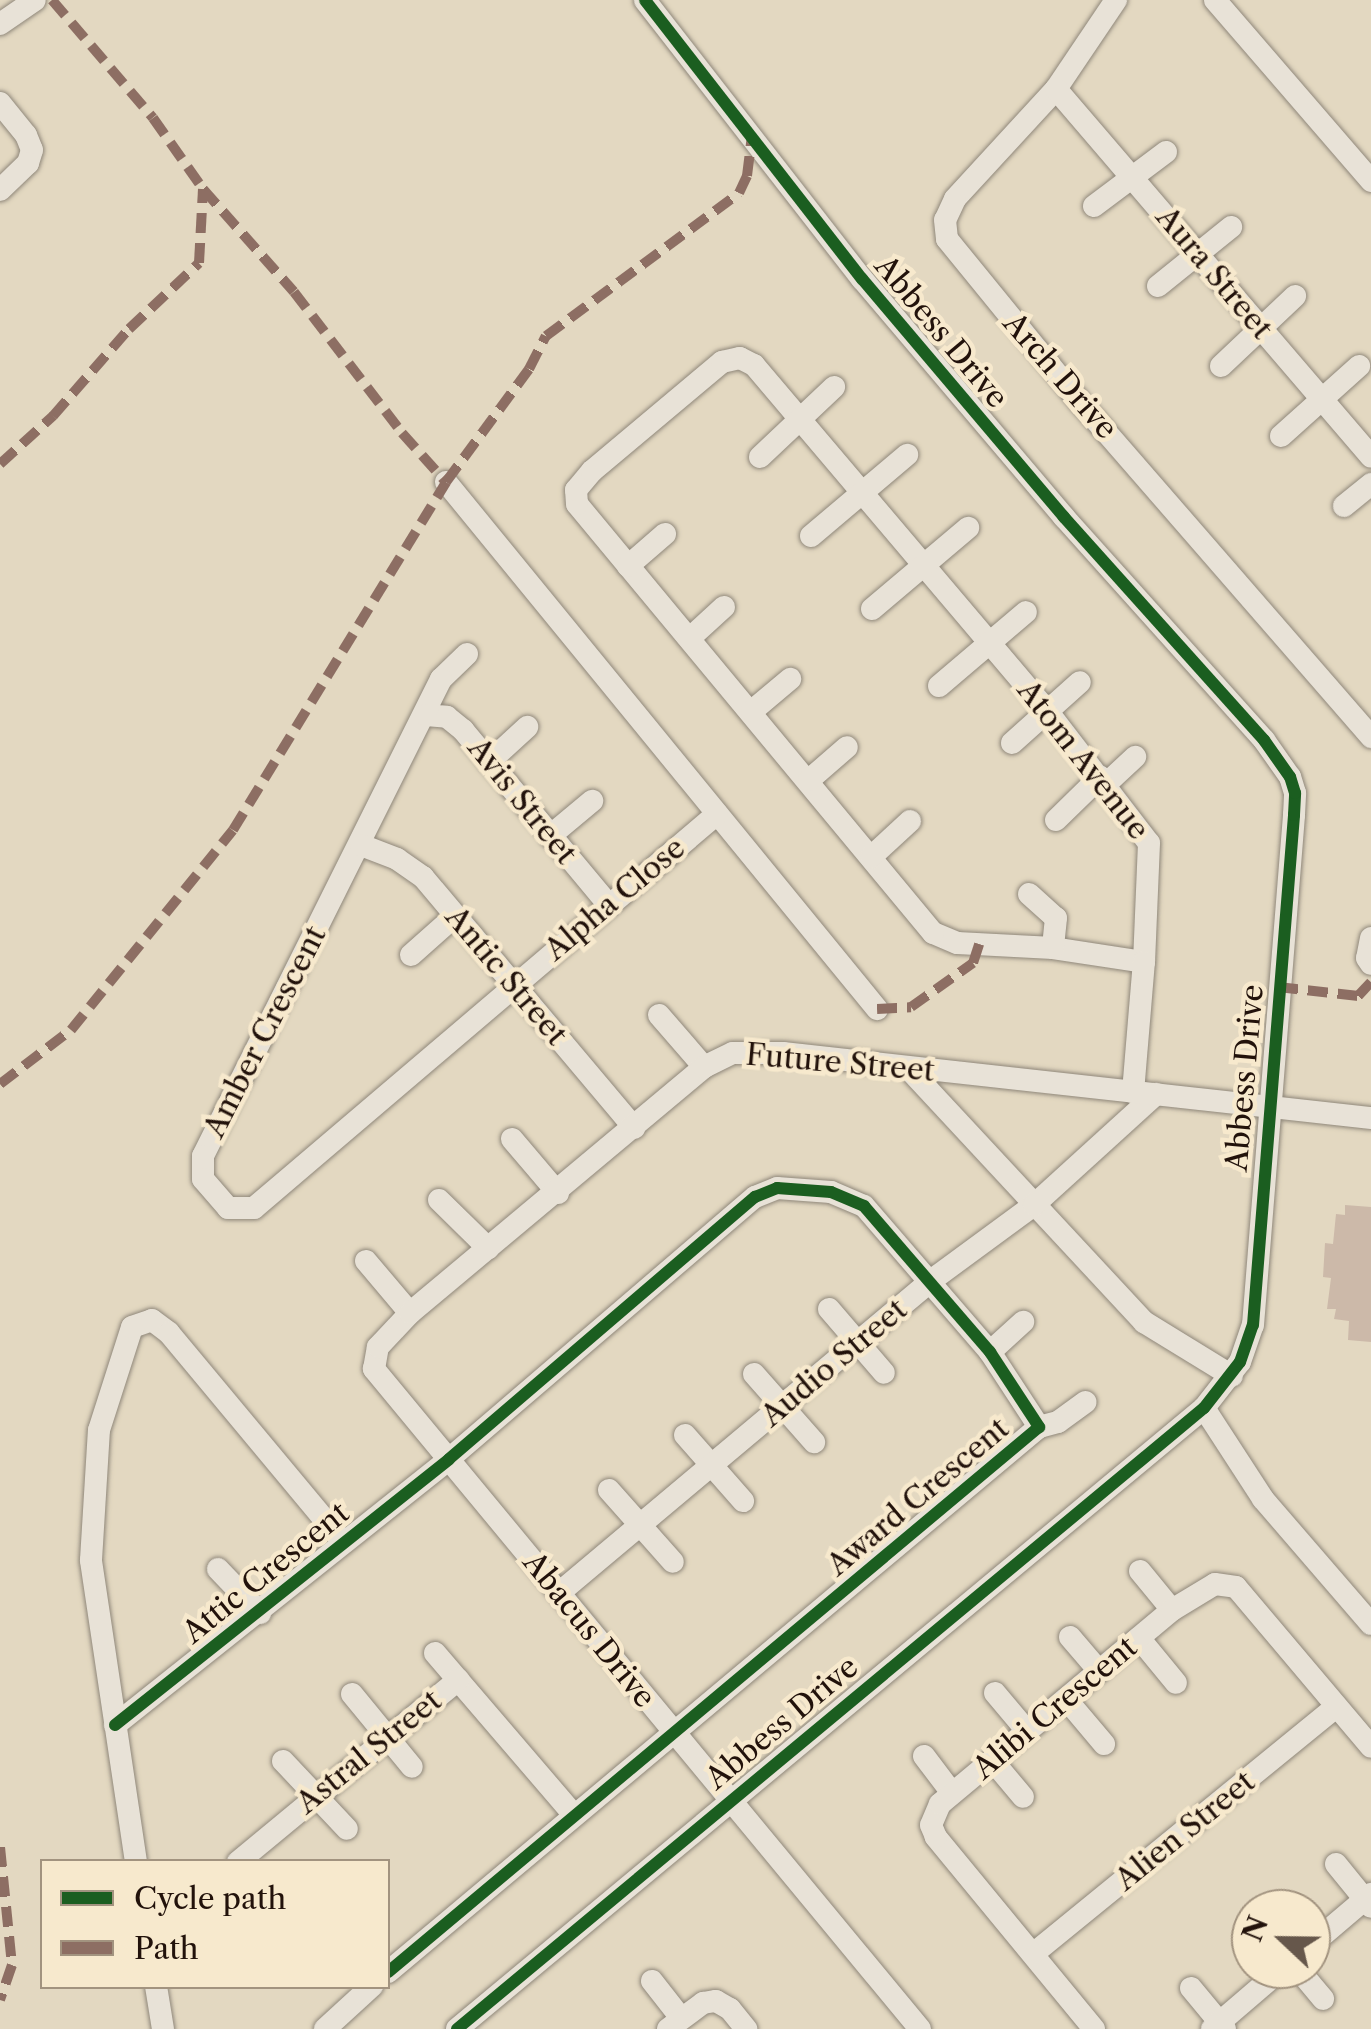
<!DOCTYPE html>
<style>
body{margin:0}
#map{position:relative;width:1371px;height:2029px;overflow:hidden;background:#e3d8c1;font-family:"Libre Caslon Text",serif}
div>[style]{position:absolute}
.building>*{inset:0;background:#ccb9a9}
.roads{filter:drop-shadow(0 0 2px #8f877a) drop-shadow(0 0 2px #8f877a)}
.minor>*{height:22px;margin:-11px;padding:0 11px;transform-origin:11px;border-radius:11px;background:#e8e2d7}
.quiet>*{height:10px;margin-top:-5px;transform-origin:0;background:repeating-linear-gradient(90deg,#8d6e63 0 20px,transparent 0 30px)}
.cycleway>*{height:12px;margin:-6px;padding:0 6px;transform-origin:6px;border-radius:6px;background:#1b5e20}
span{translate:-50% -50%;white-space:nowrap;text-align:center;line-height:1.15;-webkit-text-stroke:9px #f7e9cd;paint-order:stroke}
.street-label{font-size:30px;color:#22120b}
.legend{position:absolute;left:40px;top:1859px;width:350px;height:130px;box-sizing:border-box;background:#f7e9cd;border:2px solid #a2937f;margin:0;padding:12px 18px;list-style:none;font-size:30px;color:#22120b}
.legend li{display:flex;align-items:center;gap:20px;height:50px}
.legend b{width:50px;border:2px solid #a2937f}
.north{position:absolute;left:1231px;top:1889px;width:100px;height:100px;box-sizing:border-box;background:#f7e9cd;border:2px solid #a2937f;border-radius:50%;rotate:292deg;font-size:28px;font-weight:700;line-height:40px;text-align:center;color:#22120b}
.north::after{content:'';display:block;margin:auto;width:35px;height:45px;background:#66574b;clip-path:polygon(50% 0,100% 100%,50% 72%,0 100%)}
</style>
<div id="map">
<div class="building">
<i style="clip-path:polygon(1345px 1205px,1371px 1207px,1371px 1342px,1348px 1340px,1349px 1321px,1334px 1319px,1336px 1309px,1327px 1309px,1331px 1278px,1323px 1277px,1325px 1243px,1333px 1244px,1336px 1214px,1345px 1215px)"></i>
</div>
<div class="roads">
<div class="minor">
<i style="left:1116px;top:0;width:107px;rotate:124deg"></i>
<i style="left:1056px;top:89px;width:149px;rotate:132.6deg"></i>
<i style="left:955px;top:199px;width:23px;rotate:115deg"></i>
<i style="left:945px;top:220px;width:19px;rotate:84deg"></i>
<i style="left:947px;top:239px;width:210px;rotate:50.8deg"></i>
<i style="left:1080px;top:402px;width:444px;rotate:49deg"></i>
<i style="left:1215px;top:0;width:239px;rotate:49.2deg"></i>
<i style="left:0;top:24px;width:42px;rotate:-34.4deg"></i>
<i style="left:1056px;top:89px;width:484px;rotate:49.4deg"></i>
<i style="left:0;top:103px;width:41px;rotate:50.9deg"></i>
<i style="left:26px;top:135px;width:16px;rotate:68deg"></i>
<i style="left:32px;top:150px;width:14px;rotate:107deg"></i>
<i style="left:28px;top:163px;width:39px;rotate:136deg"></i>
<i style="left:1094px;top:206px;width:90px;rotate:-36.9deg"></i>
<i style="left:1158px;top:286px;width:94px;rotate:-38.9deg"></i>
<i style="left:740px;top:358px;width:16px;rotate:27deg"></i>
<i style="left:754px;top:365px;width:455px;rotate:49.7deg"></i>
<i style="left:1048px;top:712px;width:165px;rotate:52.4deg"></i>
<i style="left:1149px;top:843px;width:119px;rotate:92.4deg"></i>
<i style="left:1144px;top:962px;width:92px;rotate:-171.3deg"></i>
<i style="left:1053px;top:948px;width:96px;rotate:-177deg"></i>
<i style="left:957px;top:943px;width:26px;rotate:-157deg"></i>
<i style="left:933px;top:933px;width:557px;rotate:-129.69deg"></i>
<i style="left:577px;top:504px;width:14px;rotate:-94deg"></i>
<i style="left:576px;top:490px;width:25px;rotate:-50deg"></i>
<i style="left:592px;top:471px;width:170px;rotate:-40deg"></i>
<i style="left:722px;top:362px;width:18px;rotate:-13deg"></i>
<i style="left:1221px;top:366px;width:102px;rotate:-43.4deg"></i>
<i style="left:1281px;top:436px;width:105px;rotate:-41.9deg"></i>
<i style="left:760px;top:457px;width:102px;rotate:-43.4deg"></i>
<i style="left:446px;top:482px;width:681px;rotate:50.72deg"></i>
<i style="left:1344px;top:506px;width:35px;rotate:-39deg"></i>
<i style="left:811px;top:536px;width:126px;rotate:-40.2deg"></i>
<i style="left:628px;top:566px;width:49px;rotate:-40.9deg"></i>
<i style="left:872px;top:609px;width:126px;rotate:-40.2deg"></i>
<i style="left:690px;top:638px;width:46px;rotate:-42.4deg"></i>
<i style="left:467px;top:654px;width:36px;rotate:136deg"></i>
<i style="left:441px;top:679px;width:533px;rotate:116.52deg"></i>
<i style="left:203px;top:1156px;width:23px;rotate:90deg"></i>
<i style="left:203px;top:1179px;width:38px;rotate:49deg"></i>
<i style="left:228px;top:1208px;width:26px"></i>
<i style="left:254px;top:1208px;width:608px;rotate:-40.4deg"></i>
<i style="left:939px;top:686px;width:114px;rotate:-40.4deg"></i>
<i style="left:752px;top:711px;width:50px;rotate:-40.1deg"></i>
<i style="left:426px;top:715px;width:21px;rotate:5deg"></i>
<i style="left:447px;top:717px;width:21px;rotate:39deg"></i>
<i style="left:463px;top:730px;width:226px;rotate:50.2deg"></i>
<i style="left:1012px;top:743px;width:91px;rotate:-41.9deg"></i>
<i style="left:489px;top:762px;width:52px;rotate:-42.6deg"></i>
<i style="left:809px;top:780px;width:50px;rotate:-41deg"></i>
<i style="left:1106px;top:784px;width:40px;rotate:-43deg"></i>
<i style="left:1056px;top:820px;width:62px;rotate:-44.3deg"></i>
<i style="left:550px;top:836px;width:55px;rotate:-39.8deg"></i>
<i style="left:361px;top:845px;width:39px;rotate:21deg"></i>
<i style="left:397px;top:859px;width:32px;rotate:35deg"></i>
<i style="left:423px;top:877px;width:328px;rotate:49.9deg"></i>
<i style="left:871px;top:857px;width:53px;rotate:-42.7deg"></i>
<i style="left:1029px;top:894px;width:36px;rotate:42deg"></i>
<i style="left:1056px;top:918px;width:30px;rotate:96deg"></i>
<i style="left:1371px;top:938px;width:20px;rotate:101deg"></i>
<i style="left:1367px;top:958px;width:7px;rotate:56deg"></i>
<i style="left:411px;top:955px;width:59px;rotate:-41.6deg"></i>
<i style="left:659px;top:1015px;width:69px;rotate:49.1deg"></i>
<i style="left:908px;top:1068px;width:347px;rotate:47.1deg"></i>
<i style="left:1144px;top:1322px;width:103px;rotate:31.5deg"></i>
<i style="left:1133px;top:1092px;width:130px;rotate:-85.2deg"></i>
<i style="left:512px;top:1139px;width:71px;rotate:49.6deg"></i>
<i style="left:439px;top:1200px;width:69px;rotate:44.4deg"></i>
<i style="left:366px;top:1261px;width:68px;rotate:49.8deg"></i>
<i style="left:829px;top:1309px;width:84px;rotate:49.3deg"></i>
<i style="left:990px;top:1352px;width:45px;rotate:-42.3deg"></i>
<i style="left:754px;top:1374px;width:91px;rotate:48.6deg"></i>
<i style="left:1204px;top:1408px;width:108px;rotate:57deg"></i>
<i style="left:1263px;top:1499px;width:165px;rotate:49.2deg"></i>
<i style="left:1039px;top:1427px;width:20px;rotate:-15deg"></i>
<i style="left:1058px;top:1422px;width:34px;rotate:-36deg"></i>
<i style="left:685px;top:1435px;width:88px;rotate:48.7deg"></i>
<i style="left:609px;top:1490px;width:96px;rotate:48.4deg"></i>
<i style="left:218px;top:1569px;width:61px;rotate:46.3deg"></i>
<i style="left:1140px;top:1571px;width:50px;rotate:50.6deg"></i>
<i style="left:559px;top:1593px;width:483px;rotate:-40deg"></i>
<i style="left:929px;top:1282px;width:130px;rotate:-36.3deg"></i>
<i style="left:1034px;top:1205px;width:165px;rotate:-42.3deg"></i>
<i style="left:1070px;top:1637px;width:45px;rotate:49.5deg"></i>
<i style="left:1139px;top:1638px;width:58px;rotate:50.6deg"></i>
<i style="left:435px;top:1653px;width:212px;rotate:49.4deg"></i>
<i style="left:995px;top:1693px;width:50px;rotate:49.9deg"></i>
<i style="left:352px;top:1694px;width:94px;rotate:50.6deg"></i>
<i style="left:1066px;top:1699px;width:59px;rotate:49.8deg"></i>
<i style="left:115px;top:1725px;width:427px;rotate:-38.5deg"></i>
<i style="left:449px;top:1459px;width:403px;rotate:-40.6deg"></i>
<i style="left:755px;top:1197px;width:24px;rotate:-22deg"></i>
<i style="left:777px;top:1188px;width:54px;rotate:4.2deg"></i>
<i style="left:831px;top:1192px;width:36px;rotate:23deg"></i>
<i style="left:864px;top:1206px;width:193px;rotate:49.2deg"></i>
<i style="left:990px;top:1352px;width:90px;rotate:56.8deg"></i>
<i style="left:1039px;top:1427px;width:849px;rotate:140.06deg"></i>
<i style="left:924px;top:1756px;width:46px;rotate:52.9deg"></i>
<i style="left:992px;top:1760px;width:48px;rotate:50deg"></i>
<i style="left:283px;top:1761px;width:93px;rotate:46.7deg"></i>
<i style="left:136px;top:1862px;width:305px;rotate:-98.5deg"></i>
<i style="left:91px;top:1560px;width:130px;rotate:-86.5deg"></i>
<i style="left:99px;top:1430px;width:108px;rotate:-72.2deg"></i>
<i style="left:132px;top:1327px;width:21px;rotate:-19deg"></i>
<i style="left:152px;top:1320px;width:21px;rotate:37deg"></i>
<i style="left:169px;top:1333px;width:271px;rotate:50.2deg"></i>
<i style="left:238px;top:1862px;width:286px;rotate:-39.6deg"></i>
<i style="left:1336px;top:1864px;width:55px;rotate:50.9deg"></i>
<i style="left:1311px;top:1945px;width:79px;rotate:-40.4deg"></i>
<i style="left:1033px;top:1954px;width:391px;rotate:-39.2deg"></i>
<i style="left:1298px;top:1969px;width:39px;rotate:50deg"></i>
<i style="left:652px;top:1981px;width:47px;rotate:51.9deg"></i>
<i style="left:156px;top:1986px;width:44px;rotate:80.8deg"></i>
<i style="left:1191px;top:1988px;width:53px;rotate:50.3deg"></i>
<i style="left:325px;top:2029px;width:64px;rotate:-42.5deg"></i>
<i style="left:457px;top:2029px;width:971px;rotate:-39.74deg"></i>
<i style="left:1204px;top:1408px;width:58px;rotate:-52deg"></i>
<i style="left:1240px;top:1362px;width:39px;rotate:-71deg"></i>
<i style="left:1253px;top:1325px;width:512px;rotate:-85.4deg"></i>
<i style="left:1294px;top:815px;width:22px;rotate:-87deg"></i>
<i style="left:1295px;top:793px;width:17px;rotate:-107deg"></i>
<i style="left:1290px;top:777px;width:45px;rotate:-125.1deg"></i>
<i style="left:1264px;top:740px;width:300px;rotate:-131.9deg"></i>
<i style="left:1064px;top:517px;width:312px;rotate:-130.3deg"></i>
<i style="left:862px;top:279px;width:353px;rotate:-127.9deg"></i>
<i style="left:668px;top:2029px;width:44px;rotate:-36.6deg"></i>
<i style="left:703px;top:2003px;width:13px;rotate:-9deg"></i>
<i style="left:716px;top:2001px;width:16px;rotate:30deg"></i>
<i style="left:730px;top:2009px;width:26px;rotate:51deg"></i>
<i style="left:920px;top:2029px;width:857px;rotate:-129.6deg"></i>
<i style="left:374px;top:1369px;width:22px;rotate:-80deg"></i>
<i style="left:378px;top:1347px;width:47px;rotate:-46.7deg"></i>
<i style="left:410px;top:1313px;width:383px;rotate:-39.9deg"></i>
<i style="left:704px;top:1067px;width:32px;rotate:-26deg"></i>
<i style="left:733px;top:1053px;width:50px"></i>
<i style="left:783px;top:1053px;width:592px;rotate:6.31deg"></i>
<i style="left:1094px;top:2029px;width:249px;rotate:-129.5deg"></i>
<i style="left:936px;top:1837px;width:13px;rotate:-113deg"></i>
<i style="left:931px;top:1825px;width:23px;rotate:-67deg"></i>
<i style="left:940px;top:1804px;width:302px;rotate:-39.9deg"></i>
<i style="left:1172px;top:1610px;width:50px;rotate:-31.2deg"></i>
<i style="left:1215px;top:1584px;width:21px;rotate:8deg"></i>
<i style="left:1236px;top:1587px;width:209px;rotate:49.8deg"></i>
<i style="left:1212px;top:2029px;width:92px;rotate:-40.6deg"></i>
</div>
</div>
<div class="quiet">
<i style="left:52px;top:0;width:155px;rotate:49.4deg"></i>
<i style="left:153px;top:118px;width:87px;rotate:54.8deg"></i>
<i style="left:203px;top:189px;width:137px;rotate:48.5deg"></i>
<i style="left:294px;top:292px;width:178px;rotate:52.5deg"></i>
<i style="left:402px;top:433px;width:66px;rotate:48.1deg"></i>
<i style="left:0;top:464px;width:72px;rotate:-42.2deg"></i>
<i style="left:53px;top:416px;width:116px;rotate:-48.9deg"></i>
<i style="left:129px;top:329px;width:96px;rotate:-43.3deg"></i>
<i style="left:199px;top:263px;width:74px;rotate:-86.9deg"></i>
<i style="left:1278px;top:987px;width:81px;rotate:6.4deg"></i>
<i style="left:1358px;top:996px;width:19px;rotate:-47deg"></i>
<i style="left:877px;top:1009px;width:34px;rotate:-3deg"></i>
<i style="left:911px;top:1007px;width:76px;rotate:-35.4deg"></i>
<i style="left:973px;top:963px;width:20px;rotate:-72deg"></i>
<i style="left:0;top:1084px;width:89px;rotate:-37.3deg"></i>
<i style="left:71px;top:1030px;width:257px;rotate:-51deg"></i>
<i style="left:233px;top:830px;width:408px;rotate:-58.5deg"></i>
<i style="left:446px;top:482px;width:140px;rotate:-53.7deg"></i>
<i style="left:529px;top:369px;width:37px;rotate:-63deg"></i>
<i style="left:546px;top:336px;width:240px;rotate:-36.5deg"></i>
<i style="left:739px;top:193px;width:19px;rotate:-65deg"></i>
<i style="left:747px;top:176px;width:38px;rotate:-83deg"></i>
<i style="left:0;top:1847px;width:119px;rotate:84.2deg"></i>
<i style="left:12px;top:1965px;width:37px;rotate:109deg"></i>
</div>
<div class="cycleway">
<i style="left:115px;top:1725px;width:427px;rotate:-38.5deg"></i>
<i style="left:449px;top:1459px;width:403px;rotate:-40.6deg"></i>
<i style="left:755px;top:1197px;width:24px;rotate:-22deg"></i>
<i style="left:777px;top:1188px;width:54px;rotate:4.2deg"></i>
<i style="left:831px;top:1192px;width:36px;rotate:23deg"></i>
<i style="left:864px;top:1206px;width:193px;rotate:49.2deg"></i>
<i style="left:990px;top:1352px;width:90px;rotate:56.8deg"></i>
<i style="left:1039px;top:1427px;width:849px;rotate:140.06deg"></i>
<i style="left:457px;top:2029px;width:971px;rotate:-39.74deg"></i>
<i style="left:1204px;top:1408px;width:58px;rotate:-52deg"></i>
<i style="left:1240px;top:1362px;width:39px;rotate:-71deg"></i>
<i style="left:1253px;top:1325px;width:512px;rotate:-85.4deg"></i>
<i style="left:1294px;top:815px;width:22px;rotate:-87deg"></i>
<i style="left:1295px;top:793px;width:17px;rotate:-107deg"></i>
<i style="left:1290px;top:777px;width:45px;rotate:-125.1deg"></i>
<i style="left:1264px;top:740px;width:300px;rotate:-131.9deg"></i>
<i style="left:1064px;top:517px;width:312px;rotate:-130.3deg"></i>
<i style="left:862px;top:279px;width:353px;rotate:-127.9deg"></i>
</div>
<div class="street-label">
<span style="left:1214px;top:273px;rotate:50deg">Aura Street</span>
<span style="left:941px;top:332px;rotate:50deg">Abbess Drive</span>
<span style="left:1060px;top:376px;rotate:49deg">Arch Drive</span>
<span style="left:1083px;top:760px;rotate:52deg">Atom Avenue</span>
<span style="left:522px;top:801px;rotate:51deg">Avis Street</span>
<span style="left:615px;top:899px;rotate:-40deg">Alpha Close</span>
<span style="left:506px;top:976px;rotate:50deg">Antic Street</span>
<span style="left:265px;top:1032px;rotate:-63deg">Amber Crescent</span>
<span style="left:840px;top:1063px;rotate:5deg">Future Street</span>
<span style="left:1245px;top:1078px;rotate:-85deg">Abbess Drive</span>
<span style="left:834px;top:1363px;rotate:-40deg">Audio Street</span>
<span style="left:918px;top:1497px;rotate:-40deg">Award Crescent</span>
<span style="left:266px;top:1573px;rotate:-39deg">Attic Crescent</span>
<span style="left:589px;top:1630px;rotate:51deg">Abacus Drive</span>
<span style="left:1055px;top:1708px;rotate:-40deg">Alibi Crescent</span>
<span style="left:782px;top:1723px;rotate:-40deg">Abbess Drive</span>
<span style="left:369px;top:1752px;rotate:-39deg">Astral Street</span>
<span style="left:1185px;top:1831px;rotate:-39deg">Alien Street</span>
</div>
<ul class="legend">
<li><b style="height:12px;background:#1b5e20"></b>Cycle path</li>
<li><b style="height:12px;background:#8d6e63"></b>Path</li>
</ul>
<div class="north">N</div>
</div>
